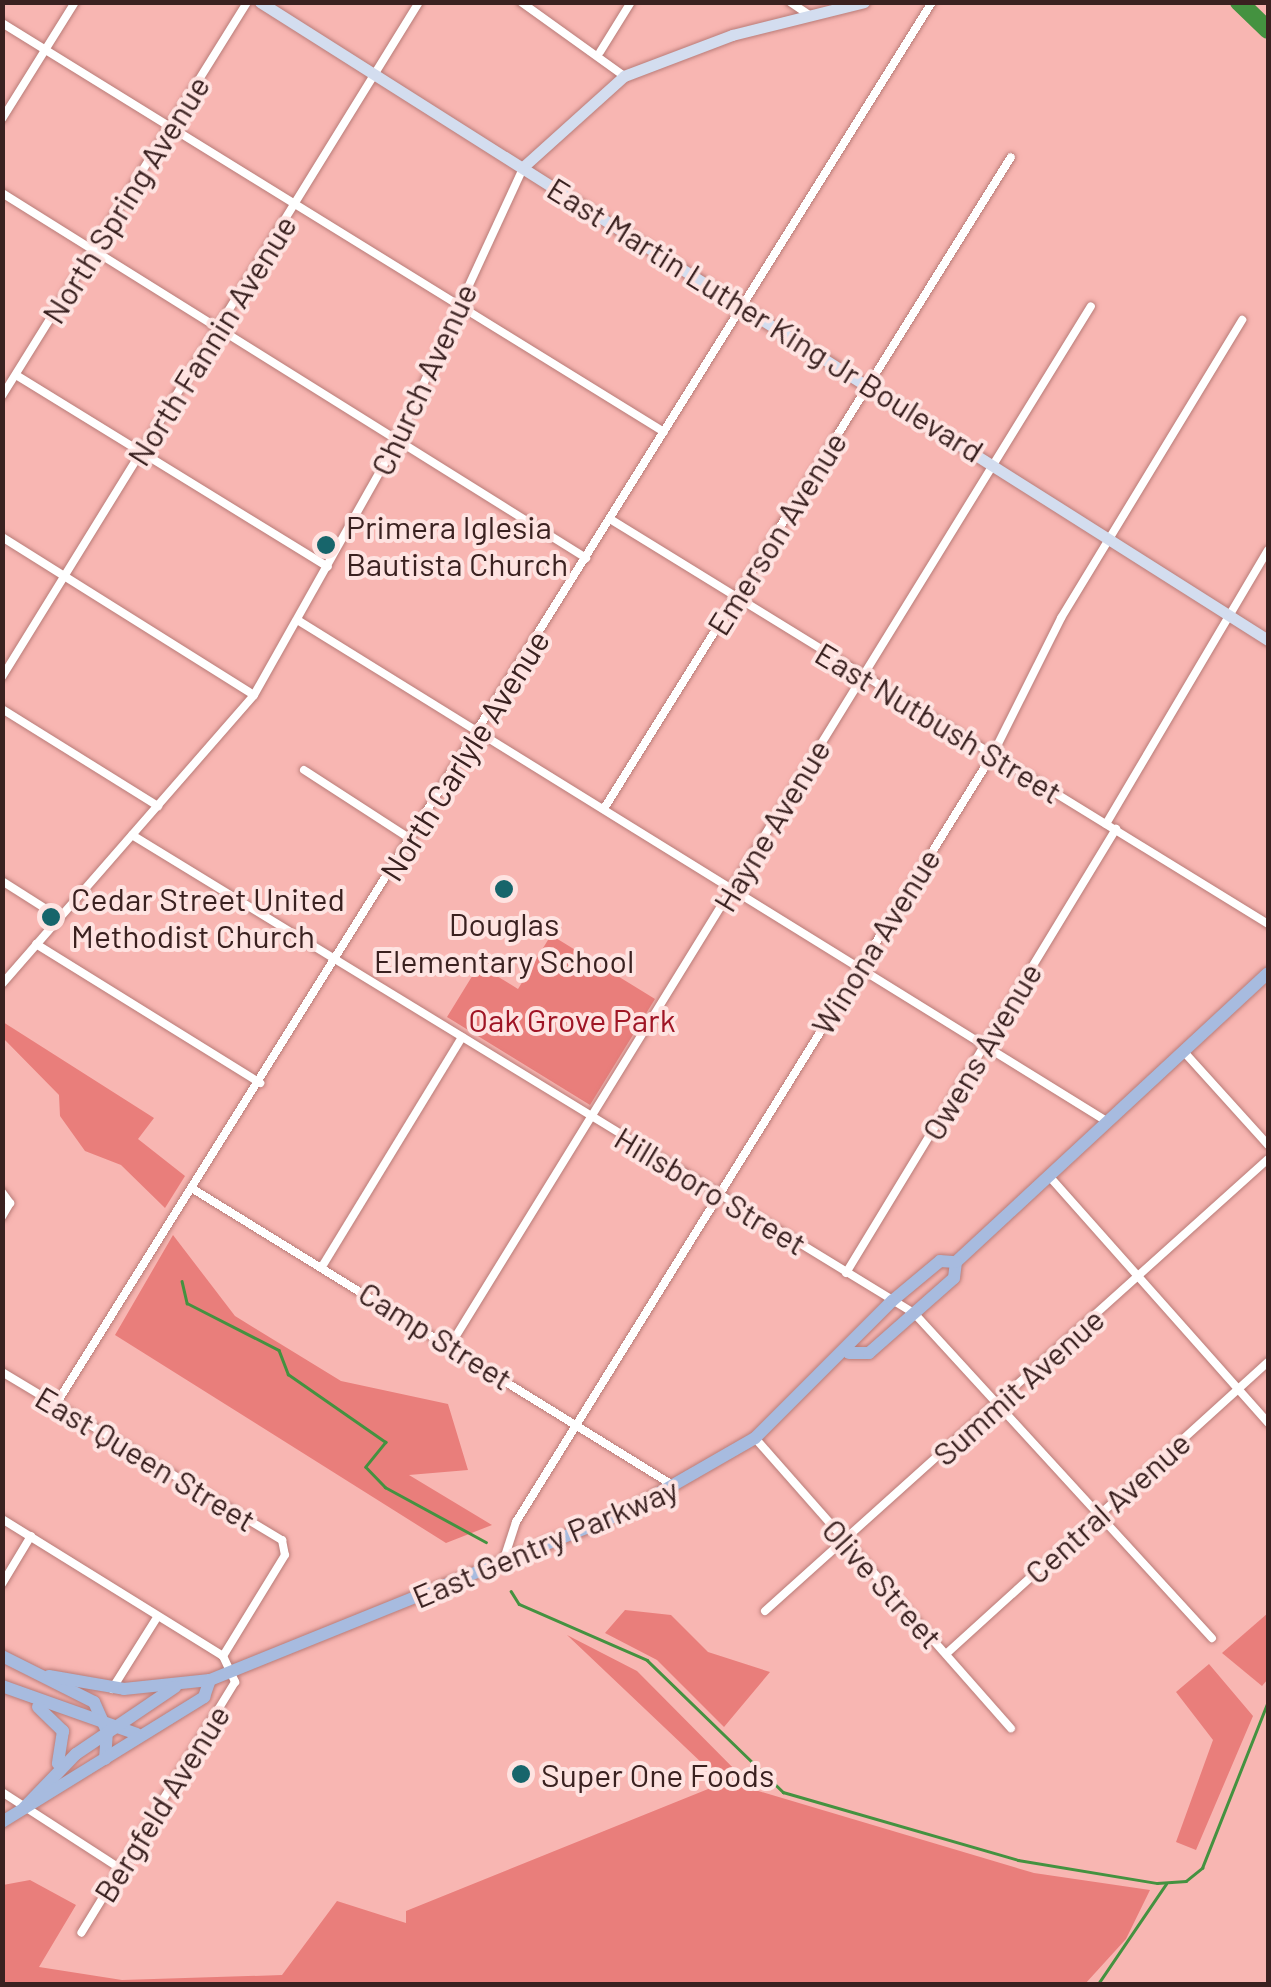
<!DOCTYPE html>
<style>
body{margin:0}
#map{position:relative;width:1271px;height:1987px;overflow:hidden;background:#f8b6b2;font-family:Barlow,sans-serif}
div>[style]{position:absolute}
.green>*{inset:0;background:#e97e7b}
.stream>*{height:2.5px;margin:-1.25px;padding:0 1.25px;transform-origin:1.25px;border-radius:1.25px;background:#449240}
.river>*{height:18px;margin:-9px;padding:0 9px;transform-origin:9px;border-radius:9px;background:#449240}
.roads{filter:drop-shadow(0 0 2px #b97c78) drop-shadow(0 0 2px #b97c78)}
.minor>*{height:8px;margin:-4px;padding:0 4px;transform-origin:4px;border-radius:4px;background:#fff}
.secondary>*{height:11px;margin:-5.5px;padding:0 5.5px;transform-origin:5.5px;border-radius:5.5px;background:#d3ddef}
.primary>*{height:12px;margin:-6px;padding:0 6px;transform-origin:6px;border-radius:6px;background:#a7bbdf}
.dots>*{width:28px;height:28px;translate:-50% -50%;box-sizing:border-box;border:5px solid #fee3e1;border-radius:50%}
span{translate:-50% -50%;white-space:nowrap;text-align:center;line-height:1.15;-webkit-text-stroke:8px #fee3e1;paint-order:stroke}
.street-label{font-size:32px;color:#3a2120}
.poi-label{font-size:32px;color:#3a2120}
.left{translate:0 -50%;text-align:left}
.park-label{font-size:32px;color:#9f1525}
.frame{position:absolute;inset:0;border:5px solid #3a2120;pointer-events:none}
</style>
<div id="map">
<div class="green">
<i style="clip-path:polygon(551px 935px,655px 999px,590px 1105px,447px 1017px,479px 965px,518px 989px)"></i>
<i style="clip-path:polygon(3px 1022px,154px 1118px,138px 1139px,185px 1176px,165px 1208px,121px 1165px,85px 1151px,60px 1116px,59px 1095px,3px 1038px)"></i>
<i style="clip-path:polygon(173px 1235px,235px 1316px,341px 1381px,448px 1404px,468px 1470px,409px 1475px,492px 1525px,446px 1543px,115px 1335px)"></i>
<i style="clip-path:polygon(625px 1610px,671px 1615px,708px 1652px,770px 1672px,724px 1727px,657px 1660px,605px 1633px)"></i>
<i style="clip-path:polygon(1268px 1613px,1268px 1679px,1262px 1686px,1222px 1653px)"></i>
<i style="clip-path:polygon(567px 1635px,637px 1671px,755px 1790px,1034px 1873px,1150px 1890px,1126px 1939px,1085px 1984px,3px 1984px,3px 1885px,30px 1880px,76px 1905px,39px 1967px,122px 1980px,282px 1975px,337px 1901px,406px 1923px,406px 1911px,723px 1783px)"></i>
<i style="clip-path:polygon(1209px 1664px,1253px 1716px,1196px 1850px,1176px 1842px,1213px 1740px,1176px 1692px)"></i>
</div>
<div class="stream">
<i style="left:182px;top:1281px;width:23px;rotate:77deg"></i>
<i style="left:187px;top:1303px;width:103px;rotate:27.1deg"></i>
<i style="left:279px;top:1350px;width:26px;rotate:69deg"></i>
<i style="left:288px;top:1374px;width:119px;rotate:34.8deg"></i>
<i style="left:386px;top:1442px;width:32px;rotate:129deg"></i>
<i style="left:366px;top:1467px;width:28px;rotate:46deg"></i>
<i style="left:385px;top:1487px;width:115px;rotate:28.6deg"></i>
<i style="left:511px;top:1591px;width:15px;rotate:58deg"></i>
<i style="left:519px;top:1604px;width:140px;rotate:23.6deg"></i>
<i style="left:647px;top:1660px;width:190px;rotate:44.1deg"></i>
<i style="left:783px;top:1792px;width:245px;rotate:16.1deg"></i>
<i style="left:1018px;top:1860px;width:141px;rotate:9.4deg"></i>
<i style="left:1157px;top:1883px;width:29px;rotate:-4deg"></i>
<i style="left:1186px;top:1881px;width:21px;rotate:-39deg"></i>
<i style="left:1202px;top:1868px;width:180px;rotate:-68.4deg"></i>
<i style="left:1098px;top:1984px;width:121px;rotate:-55.8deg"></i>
</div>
<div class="river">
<i style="left:1239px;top:2px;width:40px;rotate:44deg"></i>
</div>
<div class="roads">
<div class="minor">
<i style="left:521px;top:2px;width:127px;rotate:35.7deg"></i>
<i style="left:790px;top:2px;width:23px;rotate:34deg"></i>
<i style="left:2px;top:23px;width:778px;rotate:31.71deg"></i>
<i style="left:600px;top:52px;width:59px;rotate:-58.2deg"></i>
<i style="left:2px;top:119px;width:138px;rotate:-58deg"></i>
<i style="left:2px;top:193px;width:689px;rotate:32.01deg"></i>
<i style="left:16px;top:375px;width:366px;rotate:31.6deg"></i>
<i style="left:2px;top:396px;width:464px;rotate:-58.1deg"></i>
<i style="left:610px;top:519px;width:773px;rotate:31.61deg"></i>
<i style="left:2px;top:537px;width:297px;rotate:32.1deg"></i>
<i style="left:299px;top:621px;width:952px;rotate:31.77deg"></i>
<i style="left:2px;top:677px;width:793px;rotate:-58.29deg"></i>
<i style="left:2px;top:709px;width:184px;rotate:31.9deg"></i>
<i style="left:304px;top:770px;width:129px;rotate:32.9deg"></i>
<i style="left:605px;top:807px;width:766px;rotate:-58.01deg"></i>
<i style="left:1106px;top:824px;width:318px;rotate:-59.4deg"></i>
<i style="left:132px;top:835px;width:917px;rotate:31.44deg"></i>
<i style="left:914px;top:1313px;width:441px;rotate:47.5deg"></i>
<i style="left:2px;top:881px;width:69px;rotate:32.5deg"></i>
<i style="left:36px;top:944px;width:264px;rotate:31.8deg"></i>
<i style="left:2px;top:984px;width:383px;rotate:-48.9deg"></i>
<i style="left:254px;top:695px;width:291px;rotate:-60.6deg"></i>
<i style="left:397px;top:441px;width:301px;rotate:-65.2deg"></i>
<i style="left:1185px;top:1053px;width:124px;rotate:47.9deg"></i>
<i style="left:1049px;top:1176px;width:330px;rotate:48.4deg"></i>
<i style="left:193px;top:1189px;width:565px;rotate:31.69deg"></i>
<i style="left:2px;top:1192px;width:14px;rotate:54deg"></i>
<i style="left:10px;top:1203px;width:16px;rotate:120deg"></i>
<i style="left:323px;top:1265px;width:267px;rotate:-58.6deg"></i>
<i style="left:846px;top:1273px;width:520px;rotate:-58.7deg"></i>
<i style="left:451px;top:1344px;width:1219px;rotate:-58.34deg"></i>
<i style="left:2px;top:1372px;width:327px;rotate:31deg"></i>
<i style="left:282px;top:1540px;width:15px;rotate:79deg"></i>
<i style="left:285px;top:1555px;width:119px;rotate:121.5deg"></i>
<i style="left:56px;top:1404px;width:1653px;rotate:-58deg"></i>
<i style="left:755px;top:1438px;width:387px;rotate:48.6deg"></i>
<i style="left:2px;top:1519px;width:260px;rotate:31.8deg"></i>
<i style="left:223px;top:1656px;width:29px;rotate:65deg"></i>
<i style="left:235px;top:1682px;width:294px;rotate:121.5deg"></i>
<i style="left:504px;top:1559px;width:39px;rotate:-72deg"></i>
<i style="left:516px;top:1522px;width:904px;rotate:-58.16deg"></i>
<i style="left:993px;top:754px;width:152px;rotate:-63.4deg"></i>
<i style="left:1061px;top:618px;width:349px;rotate:-58.7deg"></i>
<i style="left:2px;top:1584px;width:56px;rotate:-58.9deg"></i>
<i style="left:765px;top:1611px;width:676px;rotate:-41.94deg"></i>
<i style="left:946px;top:1654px;width:435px;rotate:-42.2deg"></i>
<i style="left:112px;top:1689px;width:86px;rotate:-57.8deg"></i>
<i style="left:2px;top:1792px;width:142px;rotate:32.9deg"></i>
</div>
<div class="secondary">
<i style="left:260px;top:2px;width:1193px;rotate:32.33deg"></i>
<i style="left:523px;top:167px;width:136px;rotate:-42deg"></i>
<i style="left:624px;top:76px;width:116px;rotate:-20.8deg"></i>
<i style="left:732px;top:35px;width:136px;rotate:-14deg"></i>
</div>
<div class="primary">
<i style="left:849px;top:1353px;width:20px"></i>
<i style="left:869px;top:1353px;width:113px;rotate:-41.4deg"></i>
<i style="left:954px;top:1278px;width:16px;rotate:-83deg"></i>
<i style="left:956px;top:1262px;width:425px;rotate:-42.8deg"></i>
<i style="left:2px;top:1656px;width:103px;rotate:26.6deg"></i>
<i style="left:94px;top:1702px;width:32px;rotate:66deg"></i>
<i style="left:107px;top:1731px;width:28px;rotate:94deg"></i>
<i style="left:49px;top:1676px;width:76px;rotate:9.8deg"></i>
<i style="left:124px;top:1689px;width:86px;rotate:-6deg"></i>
<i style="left:210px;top:1680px;width:451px;rotate:-22deg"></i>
<i style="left:628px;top:1511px;width:146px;rotate:-29.9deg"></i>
<i style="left:755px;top:1438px;width:194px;rotate:-45deg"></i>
<i style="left:892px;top:1301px;width:62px;rotate:-39.8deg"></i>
<i style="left:940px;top:1261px;width:16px;rotate:4deg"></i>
<i style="left:2px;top:1686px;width:143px;rotate:19.6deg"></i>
<i style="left:38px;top:1707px;width:35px;rotate:44deg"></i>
<i style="left:63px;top:1731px;width:33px;rotate:99deg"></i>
<i style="left:24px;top:1808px;width:75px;rotate:-46.1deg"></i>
<i style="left:76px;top:1754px;width:120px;rotate:-34.1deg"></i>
<i style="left:2px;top:1822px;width:238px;rotate:-31.7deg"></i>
<i style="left:204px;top:1697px;width:18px;rotate:-71deg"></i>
</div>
</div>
<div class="dots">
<i style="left:326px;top:545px;background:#17656b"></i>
<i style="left:504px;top:889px;background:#17656b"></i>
<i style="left:51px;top:917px;background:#17656b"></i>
<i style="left:521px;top:1774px;background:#17656b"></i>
</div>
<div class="street-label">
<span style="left:125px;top:199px;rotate:-58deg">North Spring Avenue</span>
<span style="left:766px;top:319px;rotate:32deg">East Martin Luther King Jr Boulevard</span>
<span style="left:211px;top:340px;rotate:-58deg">North Fannin Avenue</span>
<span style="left:423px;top:379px;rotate:-65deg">Church Avenue</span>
<span style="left:776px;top:533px;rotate:-58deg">Emerson Avenue</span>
<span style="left:939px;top:722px;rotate:31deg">East Nutbush Street</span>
<span style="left:464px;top:755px;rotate:-58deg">North Carlyle Avenue</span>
<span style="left:771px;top:825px;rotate:-59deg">Hayne Avenue</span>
<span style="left:875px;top:941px;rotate:-58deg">Winona Avenue</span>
<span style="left:981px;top:1051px;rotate:-59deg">Owens Avenue</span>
<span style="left:711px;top:1190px;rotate:31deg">Hillsboro Street</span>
<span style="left:436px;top:1335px;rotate:32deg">Camp Street</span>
<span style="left:1018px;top:1386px;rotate:-42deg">Summit Avenue</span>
<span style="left:146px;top:1458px;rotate:31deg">East Queen Street</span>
<span style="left:1107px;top:1507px;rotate:-42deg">Central Avenue</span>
<span style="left:545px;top:1542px;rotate:-23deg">East Gentry Parkway</span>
<span style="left:883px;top:1583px;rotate:48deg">Olive Street</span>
<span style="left:161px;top:1803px;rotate:-58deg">Bergfeld Avenue</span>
</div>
<div class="poi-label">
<span class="left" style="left:346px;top:545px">Primera Iglesia<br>Bautista Church</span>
<span class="left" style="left:71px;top:917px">Cedar Street United<br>Methodist Church</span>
<span style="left:504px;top:942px">Douglas<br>Elementary School</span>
<span class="left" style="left:541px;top:1774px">Super One Foods</span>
</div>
<div class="park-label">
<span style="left:572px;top:1019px">Oak Grove Park</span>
</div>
<div class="frame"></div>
</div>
